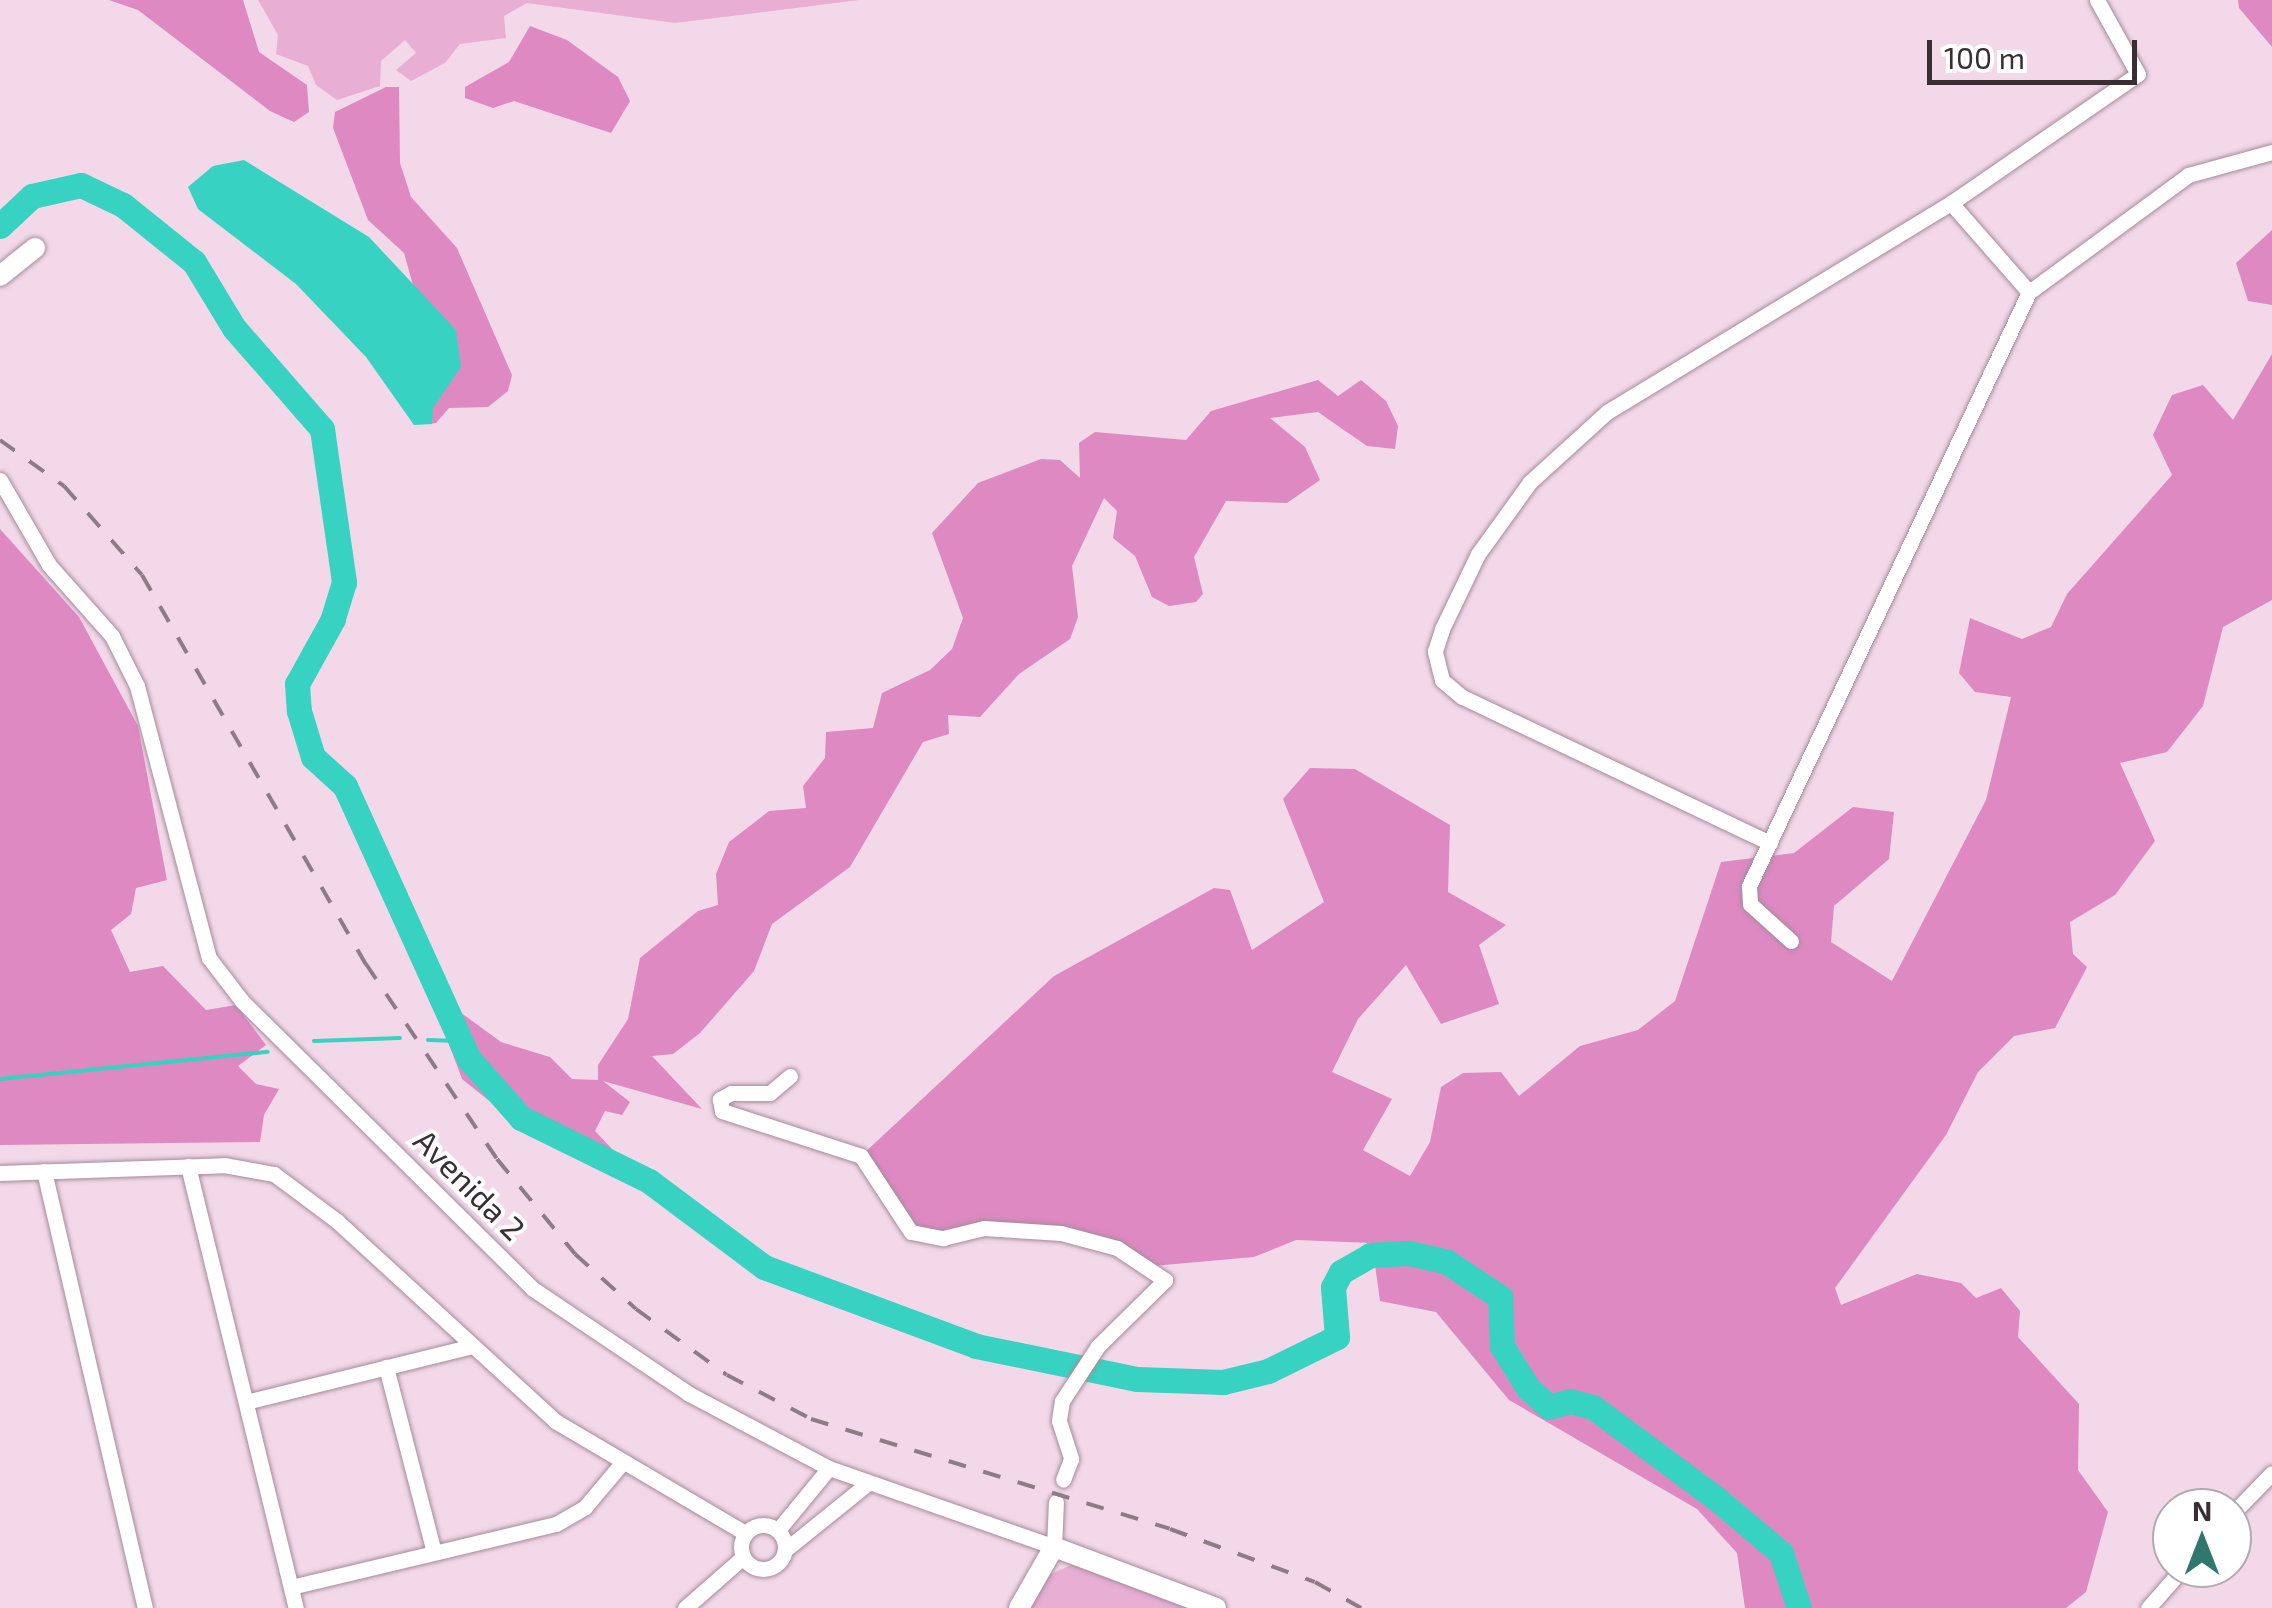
<!DOCTYPE html>
<style>
body{margin:0}
#map{position:relative;width:2272px;height:1608px;overflow:hidden;background:#f3d8e9;font-family:"Exo 2",sans-serif}
div>[style]{position:absolute}
.green>*{inset:0;background:#e8aed4}
.forest>*{inset:0;background:#de89c2}
.water>*{inset:0;background:#38d2c2}
.stream>*{height:4px;margin:-2px;padding:0 2px;transform-origin:2px;border-radius:2px;background:#38d2c2}
.river>*{height:25px;margin:-12.5px;padding:0 12.5px;transform-origin:12.5px;border-radius:12.5px;background:#38d2c2}
.roads{filter:drop-shadow(0 0 2px #a48b9a) drop-shadow(0 0 2px #a48b9a)}
.minor>*{height:15px;margin:-7.5px;padding:0 7.5px;transform-origin:7.5px;border-radius:7.5px;background:#fff}
.minor>.ring{margin:-7.5px;padding:0;box-sizing:content-box;background:none;border:15px solid #fff;border-radius:50%}
.tertiary>*{height:20px;margin:-10px;padding:0 10px;transform-origin:10px;border-radius:10px;background:#fff}
.rail>*{height:4px;margin-top:-2px;transform-origin:0;background:repeating-linear-gradient(90deg,#8d7b86 0 18px,transparent 0 36px)}
span{translate:-50% -50%;white-space:nowrap;text-align:center;line-height:1.15;-webkit-text-stroke:8px #fff;paint-order:stroke}
.street-label{font-size:32px;color:#382e34}
.north{position:absolute;left:2152px;top:1488px;width:100px;height:100px;box-sizing:border-box;background:#fff;border:2px solid #afabae;border-radius:50%;rotate:0deg;font-size:28px;font-weight:700;line-height:40px;text-align:center;color:#382e34}
.north::after{content:'';display:block;margin:auto;width:35px;height:45px;background:#30776f;clip-path:polygon(50% 0,100% 100%,50% 72%,0 100%)}
.scale{position:absolute;left:1927px;top:40px;width:210px;height:45px;box-sizing:border-box;border:5px solid #382e34;border-top:0;padding-left:12px;font-size:30px;line-height:35px;white-space:nowrap;color:#382e34;-webkit-text-stroke:8px #fff;paint-order:stroke}
</style>
<div id="map">
<div class="green">
<i style="clip-path:polygon(258px 0,859px 0,675px 23px,527px 3px,504px 16px,506px 38px,460px 44px,445px 63px,411px 81px,396px 70px,416px 53px,405px 40px,381px 61px,380px 86px,337px 100px,316px 85px,308px 66px,276px 54px,278px 35px)"></i>
<i style="clip-path:polygon(1073px 1564px,1192px 1608px,1025px 1608px,1047px 1576px)"></i>
</div>
<div class="forest">
<i style="clip-path:polygon(109px 0,243px 0,259px 52px,307px 85px,309px 112px,294px 122px,270px 111px,138px 10px)"></i>
<i style="clip-path:polygon(2238px 0,2272px 0,2272px 47px,2239px 8px)"></i>
<i style="clip-path:polygon(530px 26px,567px 40px,618px 77px,630px 101px,611px 133px,514px 101px,493px 108px,465px 98px,465px 87px,509px 62px)"></i>
<i style="clip-path:polygon(386px 87px,399px 87px,400px 163px,411px 197px,457px 248px,512px 375px,508px 391px,488px 407px,449px 408px,436px 423px,429px 424px,418px 303px,404px 253px,368px 220px,333px 128px,335px 112px)"></i>
<i style="clip-path:polygon(2272px 230px,2272px 305px,2248px 301px,2236px 263px)"></i>
<i style="clip-path:polygon(2272px 354px,2272px 600px,2223px 627px,2203px 706px,2167px 752px,2120px 763px,2155px 841px,2115px 895px,2070px 922px,2073px 954px,2087px 967px,2055px 1028px,2014px 1036px,1978px 1072px,1946px 1135px,1835px 1288px,1841px 1305px,1917px 1274px,1961px 1283px,1976px 1298px,2001px 1288px,2020px 1311px,2018px 1337px,2079px 1404px,2078px 1470px,2108px 1512px,2086px 1592px,2066px 1608px,1745px 1608px,1737px 1553px,1697px 1509px,1509px 1400px,1436px 1312px,1380px 1301px,1372px 1243px,1296px 1240px,1254px 1257px,1153px 1266px,1117px 1248px,984px 1228px,943px 1238px,911px 1232px,861px 1156px,1054px 976px,1214px 888px,1230px 890px,1252px 950px,1324px 902px,1283px 799px,1310px 768px,1355px 769px,1450px 825px,1448px 892px,1506px 925px,1479px 945px,1499px 1004px,1441px 1024px,1406px 965px,1358px 1019px,1332px 1072px,1392px 1099px,1363px 1150px,1410px 1176px,1430px 1142px,1441px 1087px,1463px 1073px,1501px 1072px,1519px 1096px,1580px 1046px,1638px 1030px,1675px 1001px,1721px 862px,1794px 853px,1853px 807px,1894px 812px,1889px 859px,1834px 906px,1831px 942px,1892px 981px,1986px 800px,2011px 697px,1975px 692px,1959px 673px,1970px 618px,2022px 639px,2051px 627px,2067px 594px,2172px 475px,2153px 435px,2172px 395px,2203px 385px,2233px 420px)"></i>
<i style="clip-path:polygon(1318px 380px,1338px 396px,1361px 380px,1386px 401px,1398px 426px,1395px 449px,1367px 446px,1318px 412px,1270px 418px,1305px 447px,1320px 480px,1287px 503px,1226px 501px,1194px 557px,1203px 594px,1196px 602px,1169px 606px,1152px 597px,1135px 556px,1113px 538px,1117px 511px,1104px 498px,1072px 566px,1078px 617px,1070px 639px,1019px 674px,980px 717px,948px 715px,949px 734px,923px 742px,850px 867px,772px 924px,754px 971px,700px 1033px,673px 1054px,652px 1056px,702px 1109px,603px 1081px,630px 1102px,622px 1115px,605px 1111px,595px 1131px,615px 1152px,590px 1154px,533px 1136px,462px 1079px,441px 1023px,449px 1004px,501px 1042px,550px 1057px,572px 1079px,598px 1080px,598px 1065px,628px 1019px,640px 958px,698px 911px,718px 905px,716px 874px,729px 842px,769px 811px,806px 808px,803px 786px,825px 758px,826px 732px,873px 728px,882px 693px,930px 670px,952px 649px,963px 618px,932px 533px,978px 483px,1041px 459px,1060px 460px,1080px 478px,1079px 443px,1095px 432px,1186px 440px,1211px 411px)"></i>
<i style="clip-path:polygon(0 529px,79px 617px,138px 726px,167px 880px,136px 888px,131px 914px,111px 930px,130px 972px,163px 966px,206px 1010px,236px 1005px,266px 1045px,238px 1066px,256px 1084px,279px 1089px,264px 1115px,260px 1142px,0 1145px)"></i>
</div>
<div class="water">
<i style="clip-path:polygon(244px 160px,369px 237px,456px 330px,461px 367px,433px 408px,432px 424px,414px 425px,366px 357px,296px 284px,198px 209px,188px 187px,213px 166px)"></i>
</div>
<div class="stream">
<i style="left:428px;top:1040px;width:32px;rotate:2deg"></i>
<i style="left:314px;top:1041px;width:86px;rotate:-2deg"></i>
<i style="left:0;top:1079px;width:269px;rotate:-5.8deg"></i>
</div>
<div class="river">
<i style="left:0;top:226px;width:44px;rotate:-43.2deg"></i>
<i style="left:32px;top:196px;width:50px;rotate:-12.7deg"></i>
<i style="left:81px;top:185px;width:47px;rotate:25.5deg"></i>
<i style="left:123px;top:205px;width:91px;rotate:38.8deg"></i>
<i style="left:194px;top:262px;width:77px;rotate:58.8deg"></i>
<i style="left:234px;top:328px;width:134px;rotate:48.9deg"></i>
<i style="left:322px;top:429px;width:155px;rotate:81.8deg"></i>
<i style="left:344px;top:582px;width:39px;rotate:107deg"></i>
<i style="left:333px;top:619px;width:74px;rotate:119deg"></i>
<i style="left:297px;top:684px;width:27px;rotate:86deg"></i>
<i style="left:299px;top:711px;width:48px;rotate:73.1deg"></i>
<i style="left:313px;top:757px;width:43px;rotate:42.2deg"></i>
<i style="left:345px;top:786px;width:300px;rotate:65.6deg"></i>
<i style="left:469px;top:1059px;width:79px;rotate:48.6deg"></i>
<i style="left:521px;top:1118px;width:143px;rotate:26.2deg"></i>
<i style="left:649px;top:1181px;width:144px;rotate:36.8deg"></i>
<i style="left:764px;top:1267px;width:226px;rotate:20.4deg"></i>
<i style="left:976px;top:1346px;width:164px;rotate:11.6deg"></i>
<i style="left:1137px;top:1379px;width:86px;rotate:2deg"></i>
<i style="left:1223px;top:1382px;width:46px;rotate:-13.7deg"></i>
<i style="left:1268px;top:1371px;width:77px;rotate:-26.2deg"></i>
<i style="left:1337px;top:1337px;width:50px;rotate:-94.6deg"></i>
<i style="left:1333px;top:1287px;width:17px;rotate:-62deg"></i>
<i style="left:1341px;top:1272px;width:34px;rotate:-30deg"></i>
<i style="left:1370px;top:1255px;width:39px;rotate:-3deg"></i>
<i style="left:1409px;top:1253px;width:39px;rotate:13deg"></i>
<i style="left:1447px;top:1262px;width:64px;rotate:33.4deg"></i>
<i style="left:1500px;top:1297px;width:49px;rotate:87.7deg"></i>
<i style="left:1502px;top:1346px;width:49px;rotate:58.2deg"></i>
<i style="left:1528px;top:1388px;width:28px;rotate:42deg"></i>
<i style="left:1549px;top:1407px;width:22px;rotate:-16deg"></i>
<i style="left:1570px;top:1401px;width:24px;rotate:15deg"></i>
<i style="left:1593px;top:1407px;width:154px;rotate:36.6deg"></i>
<i style="left:1717px;top:1499px;width:84px;rotate:40.2deg"></i>
<i style="left:1781px;top:1553px;width:58px;rotate:71.9deg"></i>
</div>
<div class="roads">
<div class="minor">
<i style="left:1951px;top:203px;width:227px;rotate:-34.6deg"></i>
<i style="left:2138px;top:74px;width:85px;rotate:-119deg"></i>
<i style="left:0;top:480px;width:98px;rotate:60deg"></i>
<i style="left:49px;top:565px;width:95px;rotate:48.4deg"></i>
<i style="left:112px;top:636px;width:56px;rotate:63.4deg"></i>
<i style="left:137px;top:686px;width:281px;rotate:75.2deg"></i>
<i style="left:209px;top:958px;width:54px;rotate:52.5deg"></i>
<i style="left:242px;top:1001px;width:409px;rotate:44.7deg"></i>
<i style="left:533px;top:1289px;width:188px;rotate:33.9deg"></i>
<i style="left:689px;top:1394px;width:158px;rotate:27.9deg"></i>
<i style="left:829px;top:1468px;width:238px;rotate:19.3deg"></i>
<i style="left:1054px;top:1547px;width:45px;rotate:-87.5deg"></i>
<i style="left:1770px;top:843px;width:341px;rotate:-154.6deg"></i>
<i style="left:1462px;top:697px;width:26px;rotate:-140deg"></i>
<i style="left:1442px;top:680px;width:30px;rotate:-104deg"></i>
<i style="left:1435px;top:651px;width:23px;rotate:-72deg"></i>
<i style="left:1442px;top:629px;width:83px;rotate:-64.4deg"></i>
<i style="left:1478px;top:554px;width:89px;rotate:-54.2deg"></i>
<i style="left:1530px;top:482px;width:104px;rotate:-42.3deg"></i>
<i style="left:1607px;top:412px;width:403px;rotate:-31.3deg"></i>
<i style="left:1951px;top:203px;width:118px;rotate:48.8deg"></i>
<i style="left:1791px;top:941px;width:55px;rotate:-137.9deg"></i>
<i style="left:1750px;top:904px;width:18px;rotate:-93deg"></i>
<i style="left:1749px;top:886px;width:657px;rotate:-64.76deg"></i>
<i style="left:2029px;top:292px;width:197px;rotate:-36.3deg"></i>
<i style="left:2188px;top:175px;width:87px;rotate:-15.3deg"></i>
<i style="left:790px;top:1076px;width:26px;rotate:140deg"></i>
<i style="left:770px;top:1093px;width:39px;rotate:180deg"></i>
<i style="left:731px;top:1093px;width:13px;rotate:151deg"></i>
<i style="left:720px;top:1099px;width:12px;rotate:81deg"></i>
<i style="left:722px;top:1111px;width:146px;rotate:17.9deg"></i>
<i style="left:861px;top:1156px;width:91px;rotate:56.7deg"></i>
<i style="left:911px;top:1232px;width:33px;rotate:11deg"></i>
<i style="left:943px;top:1238px;width:42px;rotate:-13.7deg"></i>
<i style="left:984px;top:1228px;width:77px;rotate:3.7deg"></i>
<i style="left:1061px;top:1233px;width:58px;rotate:15deg"></i>
<i style="left:1117px;top:1248px;width:58px;rotate:33.7deg"></i>
<i style="left:1165px;top:1280px;width:94px;rotate:135.4deg"></i>
<i style="left:1098px;top:1346px;width:66px;rotate:123.2deg"></i>
<i style="left:1062px;top:1401px;width:20px;rotate:99deg"></i>
<i style="left:1059px;top:1421px;width:40px;rotate:72deg"></i>
<i style="left:1071px;top:1459px;width:22px;rotate:111deg"></i>
<i style="left:188px;top:1166px;width:455px;rotate:76.3deg"></i>
<i style="left:44px;top:1171px;width:449px;rotate:77deg"></i>
<i style="left:0;top:1173px;width:224px;rotate:-2deg"></i>
<i style="left:224px;top:1165px;width:51px;rotate:10.2deg"></i>
<i style="left:274px;top:1174px;width:79px;rotate:36.7deg"></i>
<i style="left:337px;top:1221px;width:296px;rotate:42.5deg"></i>
<i style="left:555px;top:1421px;width:221px;rotate:30.5deg"></i>
<i style="left:386px;top:1367px;width:191px;rotate:75.5deg"></i>
<i style="left:246px;top:1402px;width:230px;rotate:-13.9deg"></i>
<i style="left:2232px;top:1514px;width:57px;rotate:-45.7deg"></i>
<i class="ring" style="left:741px;top:1525px;width:29px;height:29px"></i>
<i style="left:778px;top:1530px;width:80px;rotate:-50.6deg"></i>
<i style="left:785px;top:1550px;width:107px;rotate:-38.9deg"></i>
<i style="left:291px;top:1587px;width:272px;rotate:-13.4deg"></i>
<i style="left:556px;top:1524px;width:34px;rotate:-30deg"></i>
<i style="left:585px;top:1507px;width:57px;rotate:-49.9deg"></i>
<i style="left:685px;top:1608px;width:76px;rotate:-41.3deg"></i>
<i style="left:2148px;top:1608px;width:53px;rotate:-48.8deg"></i>
</div>
<div class="tertiary">
<i style="left:0;top:276px;width:45px;rotate:-38.7deg"></i>
<i style="left:1019px;top:1608px;width:70px;rotate:-60.2deg"></i>
<i style="left:1054px;top:1547px;width:173px;rotate:20.6deg"></i>
</div>
</div>
<div class="rail">
<i style="left:0;top:440px;width:79px;rotate:35.7deg"></i>
<i style="left:64px;top:486px;width:118px;rotate:48.8deg"></i>
<i style="left:142px;top:575px;width:449px;rotate:60.1deg"></i>
<i style="left:366px;top:964px;width:235px;rotate:56.1deg"></i>
<i style="left:497px;top:1159px;width:123px;rotate:50.6deg"></i>
<i style="left:575px;top:1254px;width:82px;rotate:42deg"></i>
<i style="left:636px;top:1309px;width:112px;rotate:36deg"></i>
<i style="left:727px;top:1375px;width:95px;rotate:27.6deg"></i>
<i style="left:811px;top:1419px;width:375px;rotate:17deg"></i>
<i style="left:1170px;top:1529px;width:154px;rotate:20.1deg"></i>
<i style="left:1315px;top:1582px;width:53px;rotate:29.5deg"></i>
</div>
<div class="street-label">
<span style="left:470px;top:1184px;rotate:45deg">Avenida 2</span>
</div>
<div class="north">N</div>
<div class="scale">100 m</div>
</div>
